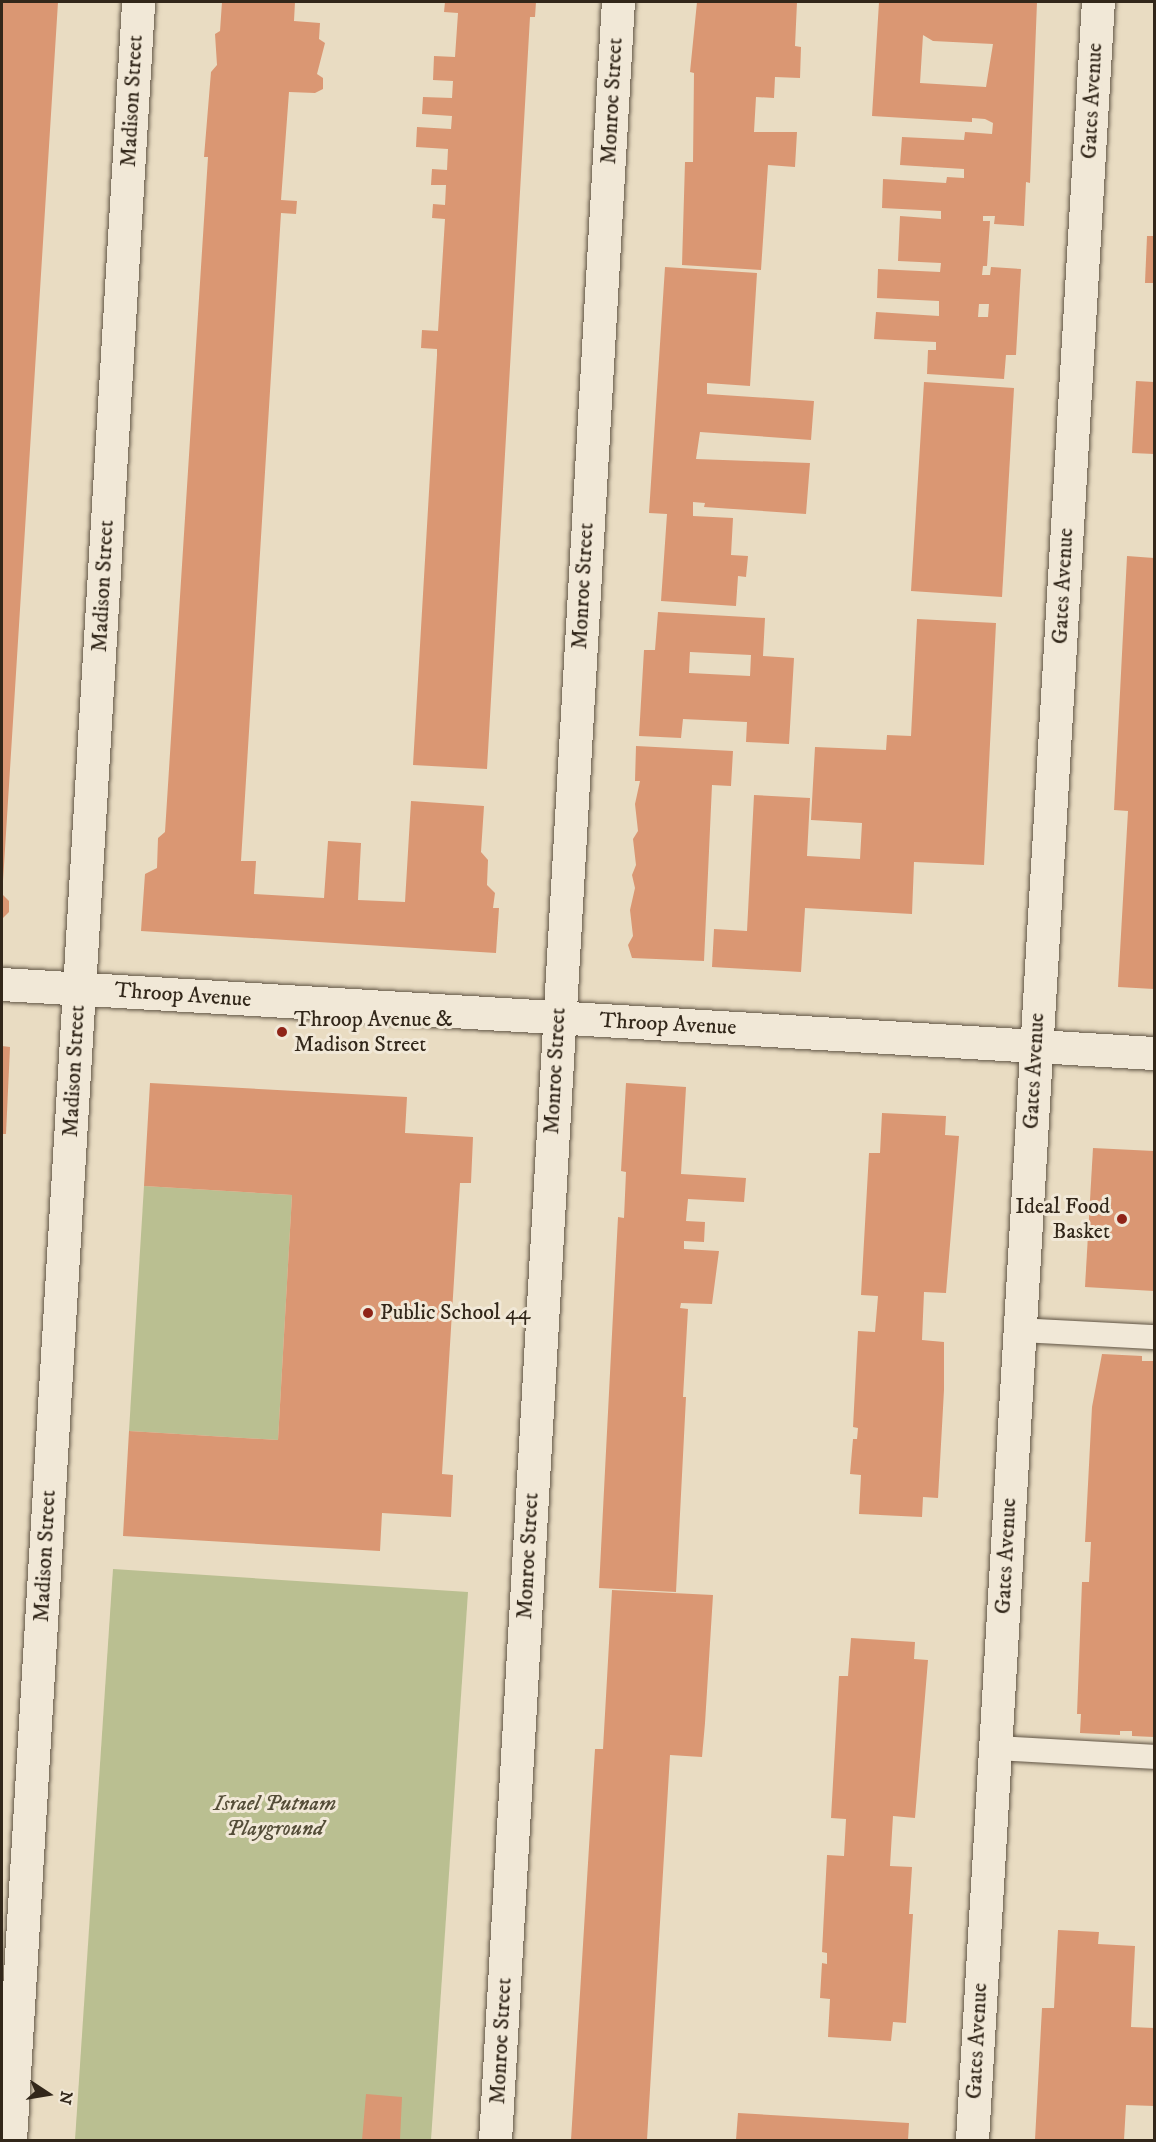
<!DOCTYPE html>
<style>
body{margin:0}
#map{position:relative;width:1156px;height:2142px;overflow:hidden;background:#e9dcc2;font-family:"IM FELL DW Pica",serif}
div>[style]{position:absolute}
.green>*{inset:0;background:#babf91}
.building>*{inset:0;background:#da9773}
.roads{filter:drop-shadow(0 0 2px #605444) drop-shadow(0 0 2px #605444)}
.service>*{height:24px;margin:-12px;padding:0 12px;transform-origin:12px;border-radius:12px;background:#f1e8d7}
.minor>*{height:33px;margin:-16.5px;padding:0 16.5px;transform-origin:16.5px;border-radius:16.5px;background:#f1e8d7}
.dots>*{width:16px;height:16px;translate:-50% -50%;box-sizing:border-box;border:3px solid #f1e8d7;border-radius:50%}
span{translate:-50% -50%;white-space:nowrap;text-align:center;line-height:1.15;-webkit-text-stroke:6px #f1e8d7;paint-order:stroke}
.street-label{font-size:22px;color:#32271a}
.poi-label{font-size:22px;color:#32271a}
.left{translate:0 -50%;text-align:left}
.right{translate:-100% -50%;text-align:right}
.park-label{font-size:22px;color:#544d38;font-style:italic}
.frame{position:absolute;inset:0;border:3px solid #32271a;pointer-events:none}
.north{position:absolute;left:18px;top:2064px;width:60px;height:60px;-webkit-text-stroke:4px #f1e8d7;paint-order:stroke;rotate:102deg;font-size:16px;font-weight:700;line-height:24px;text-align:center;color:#32271a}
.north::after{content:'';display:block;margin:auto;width:21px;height:27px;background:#32271a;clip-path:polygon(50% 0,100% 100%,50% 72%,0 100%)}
</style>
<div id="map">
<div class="green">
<i style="clip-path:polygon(144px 1186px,292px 1195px,278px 1440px,129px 1431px)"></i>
<i style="clip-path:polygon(113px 1569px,468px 1592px,431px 2140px,75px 2140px)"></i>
</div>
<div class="building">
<i style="clip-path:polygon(2px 2px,58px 2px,3px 881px,2px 881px)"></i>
<i style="clip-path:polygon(222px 2px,295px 2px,294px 21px,320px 23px,319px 39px,325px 43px,317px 74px,323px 78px,323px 89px,315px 93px,289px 92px,281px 200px,297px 201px,296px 214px,281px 213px,241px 861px,256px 861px,254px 894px,324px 898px,328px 841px,361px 843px,358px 900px,405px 902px,411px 801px,484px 806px,481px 852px,488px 860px,487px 885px,495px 893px,493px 908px,499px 908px,496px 953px,141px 931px,145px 874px,157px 868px,158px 838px,165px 832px,208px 157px,204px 157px,211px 72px,217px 65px,215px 34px,220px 31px)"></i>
<i style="clip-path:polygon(445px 2px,536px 2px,535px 17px,530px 17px,487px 769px,413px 765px,437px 355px,437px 349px,421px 348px,422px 330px,438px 331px,445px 219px,432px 218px,433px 204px,445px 205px,446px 185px,431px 185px,432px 169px,447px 170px,448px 149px,416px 147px,417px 127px,451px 129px,452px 116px,422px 114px,423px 97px,452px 98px,453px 81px,433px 80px,434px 56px,455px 57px,458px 13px,444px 12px)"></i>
<i style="clip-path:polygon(697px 2px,797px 2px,795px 46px,801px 47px,800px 78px,775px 77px,774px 98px,756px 97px,754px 132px,797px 132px,795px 167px,768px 165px,761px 270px,682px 265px,685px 162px,693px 162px,694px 73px,690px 72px)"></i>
<i style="clip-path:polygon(evenodd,879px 2px,1037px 2px,1030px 183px,1026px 182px,1024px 226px,994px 224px,995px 216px,983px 216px,983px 221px,990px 221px,987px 266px,983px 266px,982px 275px,990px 275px,991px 267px,1021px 269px,1016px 355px,1006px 355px,1004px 379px,927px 374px,928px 350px,936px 350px,936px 342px,874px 339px,876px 312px,939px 316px,939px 301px,877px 298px,878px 269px,940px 272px,941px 263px,898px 261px,900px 216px,941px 219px,941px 211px,882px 208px,883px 179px,946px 183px,947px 177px,964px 178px,964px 169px,900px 165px,902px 137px,964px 140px,965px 132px,992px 134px,993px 123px,985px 119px,972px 118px,972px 122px,872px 116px,879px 2px,923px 35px,933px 41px,993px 44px,986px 87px,920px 83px,923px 35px,879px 2px,979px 304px,989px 304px,988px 317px,978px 317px,979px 304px)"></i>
<i style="clip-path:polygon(1147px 236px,1154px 236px,1154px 283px,1145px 283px)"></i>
<i style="clip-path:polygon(665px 267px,757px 273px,750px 386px,707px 383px,707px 394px,814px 401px,811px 440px,700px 432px,696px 459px,810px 463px,806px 514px,704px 507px,705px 503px,693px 502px,693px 516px,733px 518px,731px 555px,748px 556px,746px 577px,738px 576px,736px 606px,661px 601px,667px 514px,649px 513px)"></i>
<i style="clip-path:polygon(1136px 381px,1154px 382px,1154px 454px,1132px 453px)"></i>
<i style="clip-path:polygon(924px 382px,1014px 388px,1002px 597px,911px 591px)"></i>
<i style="clip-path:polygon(1127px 556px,1154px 558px,1154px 989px,1118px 987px,1128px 811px,1114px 810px)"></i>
<i style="clip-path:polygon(evenodd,658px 612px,765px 618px,763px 656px,794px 658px,789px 744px,746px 742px,747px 722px,683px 719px,681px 738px,639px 736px,644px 650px,655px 650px,658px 612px,690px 652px,751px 655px,750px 676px,689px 673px,690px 652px)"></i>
<i style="clip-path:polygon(917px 619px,996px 623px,984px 865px,914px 862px,912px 914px,805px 908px,801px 972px,712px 967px,714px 929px,747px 931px,754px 795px,810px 798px,807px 856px,860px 859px,862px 823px,811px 820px,815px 747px,886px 750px,887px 735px,911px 736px)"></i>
<i style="clip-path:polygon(636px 746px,733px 751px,731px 786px,712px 785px,704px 961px,632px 958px,628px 945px,633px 936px,630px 910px,635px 888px,632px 875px,636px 865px,633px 839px,638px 831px,635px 804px,640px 781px,635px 781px)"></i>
<i style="clip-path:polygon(2px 894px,9px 901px,9px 912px,2px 919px)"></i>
<i style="clip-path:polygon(2px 1046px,10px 1047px,6px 1134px,2px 1134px)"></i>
<i style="clip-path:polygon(150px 1083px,407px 1097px,405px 1133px,473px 1137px,471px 1183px,460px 1183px,442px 1474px,453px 1475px,451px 1517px,382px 1513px,380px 1551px,123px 1536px,129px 1431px,278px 1440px,292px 1195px,144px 1186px)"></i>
<i style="clip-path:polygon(626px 1083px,686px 1087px,681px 1174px,746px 1178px,744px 1202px,688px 1199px,686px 1221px,705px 1222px,704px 1242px,684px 1241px,684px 1249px,719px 1251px,712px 1304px,681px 1303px,680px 1308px,688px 1309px,683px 1397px,686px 1397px,676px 1592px,599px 1588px,618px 1217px,624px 1218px,626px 1172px,621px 1171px)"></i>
<i style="clip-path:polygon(882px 1113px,946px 1116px,945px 1135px,959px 1136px,946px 1293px,924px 1292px,922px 1340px,944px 1342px,944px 1390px,938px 1498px,923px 1497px,922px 1517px,859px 1514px,861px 1475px,850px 1474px,853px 1439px,857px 1439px,858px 1428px,853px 1427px,858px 1331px,875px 1332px,878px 1296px,861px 1295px,869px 1153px,880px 1153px)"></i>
<i style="clip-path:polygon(1093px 1148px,1154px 1151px,1154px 1291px,1085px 1287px)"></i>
<i style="clip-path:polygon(1102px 1354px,1142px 1356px,1142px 1361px,1154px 1361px,1154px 1737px,1132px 1736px,1132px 1731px,1120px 1731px,1120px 1735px,1080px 1733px,1081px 1714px,1077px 1714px,1082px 1582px,1089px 1582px,1091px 1542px,1085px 1542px,1092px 1407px)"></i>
<i style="clip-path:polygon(612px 1590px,713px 1595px,705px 1723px,702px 1757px,670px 1755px,647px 2140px,571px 2140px,595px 1749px,603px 1749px)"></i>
<i style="clip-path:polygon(851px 1638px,915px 1642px,914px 1659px,928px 1660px,915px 1818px,893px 1816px,890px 1866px,912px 1867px,909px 1914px,913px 1914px,906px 2023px,893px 2022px,891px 2041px,828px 2037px,830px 1999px,820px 1998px,822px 1963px,827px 1964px,827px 1953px,822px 1952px,827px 1855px,844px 1856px,846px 1819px,831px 1818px,839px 1676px,848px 1676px)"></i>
<i style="clip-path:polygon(1058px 1930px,1099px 1932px,1098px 1944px,1135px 1946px,1131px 2027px,1154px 2028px,1154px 2106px,1126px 2105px,1124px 2140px,1035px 2140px,1042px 2008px,1054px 2008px)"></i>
<i style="clip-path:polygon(366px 2094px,402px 2097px,400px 2140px,362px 2140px)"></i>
<i style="clip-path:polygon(738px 2113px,909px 2123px,908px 2140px,736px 2140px)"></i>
</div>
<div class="roads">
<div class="service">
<i style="left:1019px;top:1330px;width:135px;rotate:3deg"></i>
<i style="left:995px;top:1748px;width:159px;rotate:3.2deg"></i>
</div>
<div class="minor">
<i style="left:2px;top:984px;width:1154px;rotate:3.43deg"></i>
<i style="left:10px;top:2140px;width:2142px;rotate:-86.57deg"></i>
<i style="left:495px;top:2140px;width:2142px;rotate:-86.71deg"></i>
<i style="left:972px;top:2140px;width:2142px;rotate:-86.63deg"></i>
</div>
</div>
<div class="dots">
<i style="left:282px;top:1032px;background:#8f2418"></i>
<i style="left:1122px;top:1219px;background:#8f2418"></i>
<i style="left:368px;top:1313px;background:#8f2418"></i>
</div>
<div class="street-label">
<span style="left:132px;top:101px;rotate:-87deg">Madison Street</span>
<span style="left:612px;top:101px;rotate:-87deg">Monroe Street</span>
<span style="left:1092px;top:101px;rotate:-87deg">Gates Avenue</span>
<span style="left:103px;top:586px;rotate:-87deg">Madison Street</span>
<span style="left:583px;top:586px;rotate:-87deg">Monroe Street</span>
<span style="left:1063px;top:586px;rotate:-87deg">Gates Avenue</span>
<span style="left:183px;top:995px;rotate:4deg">Throop Avenue</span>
<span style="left:668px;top:1024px;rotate:3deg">Throop Avenue</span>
<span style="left:74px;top:1071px;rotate:-87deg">Madison Street</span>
<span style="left:555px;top:1071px;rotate:-87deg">Monroe Street</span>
<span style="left:1034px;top:1071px;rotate:-87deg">Gates Avenue</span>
<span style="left:45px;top:1556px;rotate:-87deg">Madison Street</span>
<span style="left:528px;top:1556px;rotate:-87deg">Monroe Street</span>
<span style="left:1006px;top:1556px;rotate:-87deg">Gates Avenue</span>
<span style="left:501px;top:2041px;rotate:-87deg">Monroe Street</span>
<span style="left:977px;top:2041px;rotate:-87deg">Gates Avenue</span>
</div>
<div class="poi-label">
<span class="left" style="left:294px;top:1032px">Throop Avenue &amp;<br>Madison Street</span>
<span class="right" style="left:1110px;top:1219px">Ideal Food<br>Basket</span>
<span class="left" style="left:380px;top:1313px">Public School 44</span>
</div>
<div class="park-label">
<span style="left:275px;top:1816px">Israel Putnam<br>Playground</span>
</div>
<div class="frame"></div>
<div class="north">N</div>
</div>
